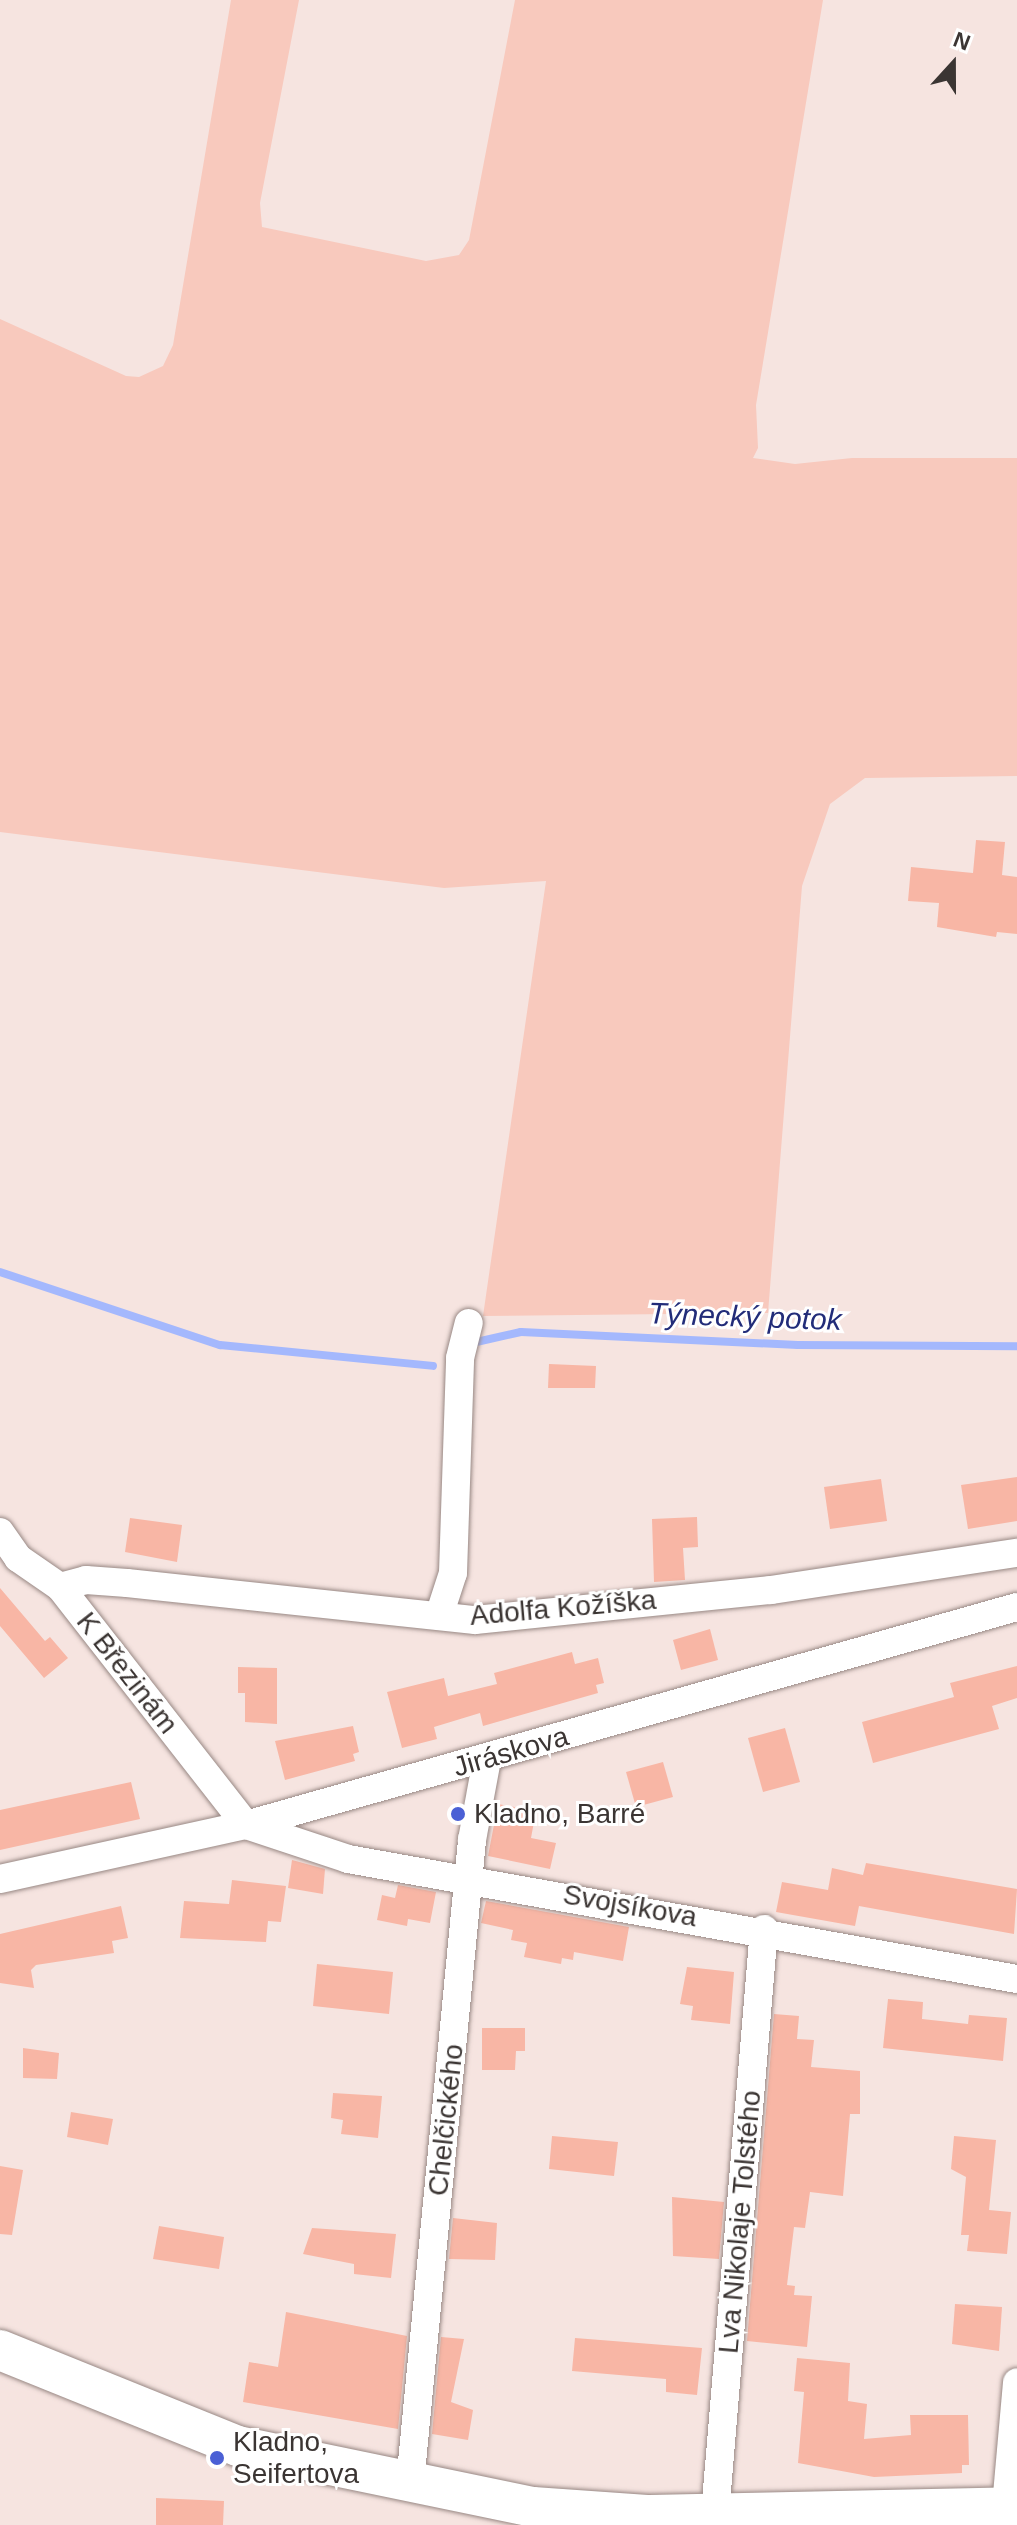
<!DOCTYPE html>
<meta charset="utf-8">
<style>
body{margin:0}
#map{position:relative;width:1017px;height:2525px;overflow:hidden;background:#f6e4e0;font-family:Arial,sans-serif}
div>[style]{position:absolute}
.green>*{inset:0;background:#f8c9bd}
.stream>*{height:8px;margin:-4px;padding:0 4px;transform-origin:4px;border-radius:4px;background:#a4b8fd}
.building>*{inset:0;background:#f8b6a5}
.roads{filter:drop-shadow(0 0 2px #988884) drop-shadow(0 0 2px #988884)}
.street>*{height:28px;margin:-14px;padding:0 14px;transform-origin:14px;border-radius:14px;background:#fff}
.secondary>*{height:40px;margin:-20px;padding:0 20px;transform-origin:20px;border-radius:20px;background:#fff}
.dots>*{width:22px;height:22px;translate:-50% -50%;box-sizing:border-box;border:4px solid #fff;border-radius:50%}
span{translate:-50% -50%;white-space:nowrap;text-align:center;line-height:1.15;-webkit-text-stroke:6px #fff;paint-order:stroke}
.street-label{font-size:28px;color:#3b3533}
.poi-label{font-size:28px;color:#3b3533}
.left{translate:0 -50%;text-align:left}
.water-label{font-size:30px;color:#222c79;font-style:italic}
.north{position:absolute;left:913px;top:24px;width:80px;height:80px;-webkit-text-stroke:6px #fff;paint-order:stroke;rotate:21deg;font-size:22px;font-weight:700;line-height:32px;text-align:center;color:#3b3533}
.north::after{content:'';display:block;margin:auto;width:28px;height:36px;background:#3b3533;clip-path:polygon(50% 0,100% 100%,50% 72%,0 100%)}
</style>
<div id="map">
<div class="green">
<i style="clip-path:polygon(231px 0,299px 0,260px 203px,262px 227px,426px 261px,459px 255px,469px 240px,515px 0,823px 0,756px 405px,758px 448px,753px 458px,795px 464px,852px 458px,1017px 458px,1017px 776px,865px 778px,830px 804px,802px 886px,768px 1313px,483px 1316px,546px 881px,444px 888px,0 832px,0 319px,126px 376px,139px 377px,163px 366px,173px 345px)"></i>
</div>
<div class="stream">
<i style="left:0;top:1272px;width:232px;rotate:18.4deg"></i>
<i style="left:220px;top:1345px;width:214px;rotate:5.6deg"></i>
<i style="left:472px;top:1343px;width:50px;rotate:-12.7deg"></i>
<i style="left:521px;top:1332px;width:277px;rotate:2.7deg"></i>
<i style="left:798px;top:1345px;width:219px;rotate:0.3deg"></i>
</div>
<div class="building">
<i style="clip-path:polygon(976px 840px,1005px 842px,1002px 875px,1017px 877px,1017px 934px,997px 932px,996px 937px,937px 927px,939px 903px,908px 901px,911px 867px,973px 873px)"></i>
<i style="clip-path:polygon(549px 1364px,596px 1366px,595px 1388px,548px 1388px)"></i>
<i style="clip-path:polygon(1017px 1477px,1017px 1521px,968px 1529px,961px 1485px)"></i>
<i style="clip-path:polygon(881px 1479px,887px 1521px,830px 1529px,824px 1487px)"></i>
<i style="clip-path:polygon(697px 1517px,698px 1547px,683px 1548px,685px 1580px,654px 1582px,652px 1519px)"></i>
<i style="clip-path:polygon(130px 1518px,182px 1525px,177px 1562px,125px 1552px)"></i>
<i style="clip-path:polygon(0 1588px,45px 1641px,50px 1637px,68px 1658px,44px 1678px,0 1626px)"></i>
<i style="clip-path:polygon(710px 1629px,718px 1660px,681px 1670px,673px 1640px)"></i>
<i style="clip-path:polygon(572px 1652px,575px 1664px,598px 1658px,604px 1683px,596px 1685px,598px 1693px,483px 1726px,480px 1713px,434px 1727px,437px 1739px,402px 1748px,387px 1692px,444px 1678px,448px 1696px,497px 1684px,494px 1673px)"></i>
<i style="clip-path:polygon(1017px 1666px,1017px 1698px,992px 1706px,999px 1729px,873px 1763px,862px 1722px,954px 1697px,950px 1683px)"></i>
<i style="clip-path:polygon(238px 1667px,277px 1668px,277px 1724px,245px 1722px,245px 1693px,238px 1693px)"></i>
<i style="clip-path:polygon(353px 1726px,359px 1752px,353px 1754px,355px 1761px,285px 1780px,275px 1741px)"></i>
<i style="clip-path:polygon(785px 1728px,800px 1782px,763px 1792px,748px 1738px)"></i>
<i style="clip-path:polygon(663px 1762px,673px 1797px,636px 1807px,626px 1772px)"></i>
<i style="clip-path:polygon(131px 1782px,140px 1819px,0 1850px,0 1810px)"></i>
<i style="clip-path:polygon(498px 1804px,536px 1811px,531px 1838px,556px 1843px,550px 1869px,488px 1856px)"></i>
<i style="clip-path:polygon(292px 1860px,325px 1869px,323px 1894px,288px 1888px)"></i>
<i style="clip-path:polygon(866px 1863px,1017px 1889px,1014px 1934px,859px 1906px,855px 1926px,776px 1912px,782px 1882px,828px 1890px,832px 1868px,863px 1875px)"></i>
<i style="clip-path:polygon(232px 1880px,286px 1886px,281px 1922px,268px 1921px,266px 1942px,180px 1938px,184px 1901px,229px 1904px)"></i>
<i style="clip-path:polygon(398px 1885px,436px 1892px,430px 1923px,408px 1919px,407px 1926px,377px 1920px,382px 1895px,395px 1898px)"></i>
<i style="clip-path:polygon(486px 1901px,629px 1927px,623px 1961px,574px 1952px,573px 1960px,562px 1958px,561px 1964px,524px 1957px,527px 1943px,511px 1940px,513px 1930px,481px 1923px)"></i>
<i style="clip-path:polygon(121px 1906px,128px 1938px,112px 1941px,114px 1953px,36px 1965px,31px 1970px,34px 1988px,0 1983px,0 1934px)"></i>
<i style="clip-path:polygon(317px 1964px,393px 1972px,389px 2014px,313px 2006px)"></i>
<i style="clip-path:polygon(687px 1967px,734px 1972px,730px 2024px,691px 2020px,693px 2006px,680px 2004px)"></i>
<i style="clip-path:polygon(888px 1999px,923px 2002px,922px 2019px,968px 2024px,969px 2015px,1007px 2018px,1003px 2061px,883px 2048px)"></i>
<i style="clip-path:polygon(774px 2014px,799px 2016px,797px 2039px,814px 2040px,811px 2067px,860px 2071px,860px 2114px,850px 2114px,843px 2196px,810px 2192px,805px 2228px,794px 2227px,787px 2285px,795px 2286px,794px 2295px,812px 2296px,807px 2347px,747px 2341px)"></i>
<i style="clip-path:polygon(482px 2028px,525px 2028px,525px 2051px,516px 2051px,515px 2070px,482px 2070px)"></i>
<i style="clip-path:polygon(23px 2048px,59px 2053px,57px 2079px,23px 2078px)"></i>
<i style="clip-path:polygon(333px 2093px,382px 2096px,378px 2138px,341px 2134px,343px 2120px,331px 2118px)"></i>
<i style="clip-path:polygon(71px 2112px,113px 2119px,108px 2145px,67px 2137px)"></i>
<i style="clip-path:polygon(552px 2136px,618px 2142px,614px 2176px,549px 2169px)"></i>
<i style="clip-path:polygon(954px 2136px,996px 2140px,989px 2210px,1011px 2212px,1007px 2254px,967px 2251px,969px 2235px,961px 2235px,966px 2177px,951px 2169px)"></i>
<i style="clip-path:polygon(0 2166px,23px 2170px,12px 2235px,0 2234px)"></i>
<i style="clip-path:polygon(672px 2197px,724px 2202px,719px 2259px,673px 2256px)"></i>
<i style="clip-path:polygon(453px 2218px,497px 2223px,495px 2260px,449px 2259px)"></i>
<i style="clip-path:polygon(159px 2226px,224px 2237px,219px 2269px,153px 2259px)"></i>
<i style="clip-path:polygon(312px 2228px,396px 2234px,391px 2278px,354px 2274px,354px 2264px,303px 2254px)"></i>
<i style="clip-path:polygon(955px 2304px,1002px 2307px,999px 2351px,952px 2344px)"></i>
<i style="clip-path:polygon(286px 2312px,407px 2336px,398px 2429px,243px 2402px,249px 2362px,278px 2367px)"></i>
<i style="clip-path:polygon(441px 2337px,464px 2339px,451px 2402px,473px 2410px,468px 2440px,432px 2434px)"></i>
<i style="clip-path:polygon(575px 2338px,702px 2348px,697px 2395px,666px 2392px,666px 2379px,572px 2371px)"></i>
<i style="clip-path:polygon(797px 2358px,850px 2363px,848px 2401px,867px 2404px,864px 2439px,911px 2435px,910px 2415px,968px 2415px,969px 2465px,962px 2465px,962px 2473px,874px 2477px,798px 2463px,804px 2392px,794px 2391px)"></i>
<i style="clip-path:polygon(156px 2498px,224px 2501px,223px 2525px,156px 2525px)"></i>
</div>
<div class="roads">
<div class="street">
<i style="left:0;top:1532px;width:32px;rotate:55deg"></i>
<i style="left:18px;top:1558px;width:51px;rotate:34.6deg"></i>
<i style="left:60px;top:1587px;width:302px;rotate:52deg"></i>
<i style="left:246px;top:1825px;width:108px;rotate:18.4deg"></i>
<i style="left:348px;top:1859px;width:680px;rotate:10.17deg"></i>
<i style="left:60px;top:1587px;width:27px;rotate:-15deg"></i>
<i style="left:86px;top:1580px;width:41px;rotate:4.2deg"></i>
<i style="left:127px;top:1583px;width:350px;rotate:6.1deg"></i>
<i style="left:475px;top:1620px;width:298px;rotate:-5.8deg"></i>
<i style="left:771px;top:1590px;width:249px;rotate:-8.6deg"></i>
<i style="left:439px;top:1616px;width:45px;rotate:-72deg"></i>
<i style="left:453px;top:1573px;width:215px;rotate:-88.1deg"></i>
<i style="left:460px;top:1358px;width:36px;rotate:-76deg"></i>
<i style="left:0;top:1879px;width:252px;rotate:-12.4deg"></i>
<i style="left:246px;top:1825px;width:801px;rotate:-15.79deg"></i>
<i style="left:410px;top:2483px;width:646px;rotate:-84.49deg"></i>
<i style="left:472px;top:1840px;width:82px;rotate:-79.5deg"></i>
<i style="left:1006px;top:2506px;width:124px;rotate:-84.9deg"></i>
<i style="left:715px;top:2514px;width:587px;rotate:-85.21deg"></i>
</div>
<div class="secondary">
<i style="left:0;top:2350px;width:257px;rotate:22deg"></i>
<i style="left:238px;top:2446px;width:301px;rotate:11.7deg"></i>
<i style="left:533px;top:2507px;width:114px;rotate:4deg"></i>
<i style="left:647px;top:2515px;width:370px;rotate:-1.2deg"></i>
</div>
</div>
<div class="dots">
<i style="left:458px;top:1814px;background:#4b60d5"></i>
<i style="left:217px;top:2458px;background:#4b60d5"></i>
</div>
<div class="street-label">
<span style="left:563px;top:1608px;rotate:-5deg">Adolfa Kožíška</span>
<span style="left:127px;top:1673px;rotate:52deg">K Březinám</span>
<span style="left:511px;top:1752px;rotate:-16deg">Jiráskova</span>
<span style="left:630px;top:1906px;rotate:10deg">Svojsíkova</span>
<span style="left:446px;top:2120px;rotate:-84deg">Chelčického</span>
<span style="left:740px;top:2222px;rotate:-85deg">Lva Nikolaje Tolstého</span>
</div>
<div class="poi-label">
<span class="left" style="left:474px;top:1814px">Kladno, Barré</span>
<span class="left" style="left:233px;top:2458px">Kladno,<br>Seifertova</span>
</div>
<div class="water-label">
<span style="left:745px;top:1317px;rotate:2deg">Týnecký potok</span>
</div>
<div class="north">N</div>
</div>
